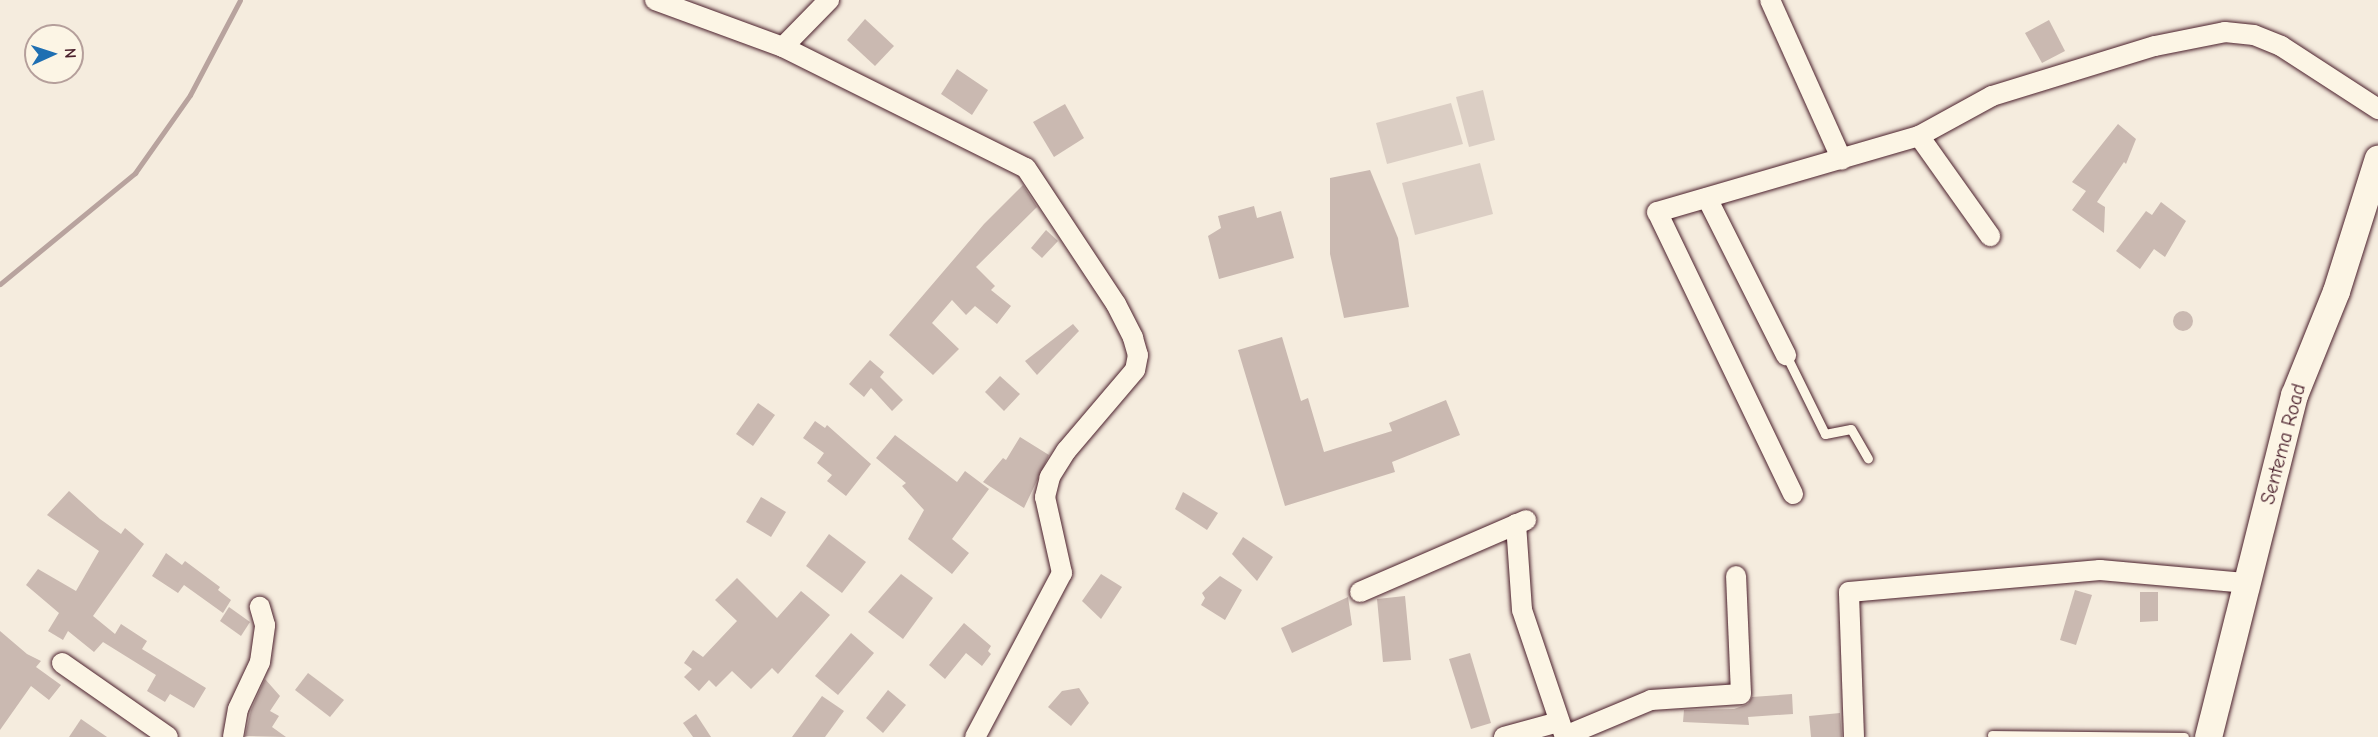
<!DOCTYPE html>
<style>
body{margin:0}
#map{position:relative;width:2378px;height:737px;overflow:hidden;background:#f5ecde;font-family:"Comic Neue",sans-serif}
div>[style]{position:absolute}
.green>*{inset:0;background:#dbcec4}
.stream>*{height:5px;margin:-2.5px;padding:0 2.5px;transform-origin:2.5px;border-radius:2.5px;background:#b8a39e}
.building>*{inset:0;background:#cab9b1}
.round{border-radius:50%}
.roads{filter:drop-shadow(0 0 2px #4a1f2b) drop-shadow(0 0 2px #4a1f2b)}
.lane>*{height:9px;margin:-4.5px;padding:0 4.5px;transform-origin:4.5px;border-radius:4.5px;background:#fcf5e5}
.street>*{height:20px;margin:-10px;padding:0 10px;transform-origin:10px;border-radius:10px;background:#fcf5e5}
.secondary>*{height:27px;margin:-13.5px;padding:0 13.5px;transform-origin:13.5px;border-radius:13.5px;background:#fcf5e5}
span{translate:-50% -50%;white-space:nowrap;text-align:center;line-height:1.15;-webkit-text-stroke:4.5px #fcf5e5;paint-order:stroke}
.street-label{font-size:20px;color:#4a1f2b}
.north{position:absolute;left:24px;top:24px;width:60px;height:60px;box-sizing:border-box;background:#fcf5e5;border:2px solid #b59f9b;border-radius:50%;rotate:87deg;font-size:16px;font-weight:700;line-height:24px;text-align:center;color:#4a1f2b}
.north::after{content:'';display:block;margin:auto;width:21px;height:27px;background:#1f6fb2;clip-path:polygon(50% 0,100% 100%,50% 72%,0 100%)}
</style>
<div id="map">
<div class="green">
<i style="clip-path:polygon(1483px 90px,1495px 140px,1469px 147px,1456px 97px)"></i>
<i style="clip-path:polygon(1451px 103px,1463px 144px,1387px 164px,1376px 123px)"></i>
<i style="clip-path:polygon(1480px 163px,1493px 214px,1415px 235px,1402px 183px)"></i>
</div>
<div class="stream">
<i style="left:0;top:284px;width:175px;rotate:-39.4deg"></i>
<i style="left:135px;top:173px;width:95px;rotate:-54.8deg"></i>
<i style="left:190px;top:95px;width:107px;rotate:-62.2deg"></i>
</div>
<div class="building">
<i style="clip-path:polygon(865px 19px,894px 46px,875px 66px,847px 40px)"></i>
<i style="clip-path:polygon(2049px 20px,2065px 51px,2042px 63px,2025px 33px)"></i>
<i style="clip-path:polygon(957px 69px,988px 90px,972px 115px,941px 94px)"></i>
<i style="clip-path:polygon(1065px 104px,1084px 138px,1054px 157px,1033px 122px)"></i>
<i style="clip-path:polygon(2118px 124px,2136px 139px,2126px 164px,2124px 162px,2097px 202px,2105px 207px,2104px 233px,2072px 210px,2086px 191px,2072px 182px)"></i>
<i style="clip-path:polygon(1370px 170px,1398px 238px,1409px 307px,1344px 318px,1330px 254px,1330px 178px)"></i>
<i style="clip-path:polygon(1023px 185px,1037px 207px,976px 267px,995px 286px,991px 290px,1011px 306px,997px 324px,975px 306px,966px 315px,952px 300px,932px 323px,959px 349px,933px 375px,889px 335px,984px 224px)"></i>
<i style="clip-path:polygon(2161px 202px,2186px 221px,2165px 257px,2154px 249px,2140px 269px,2116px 251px,2146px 211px,2152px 215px)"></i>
<i style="clip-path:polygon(1254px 206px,1257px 218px,1281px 211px,1294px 258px,1219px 279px,1208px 236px,1221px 228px,1218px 216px)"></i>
<i style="clip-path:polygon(1046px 230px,1058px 241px,1042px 258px,1031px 248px)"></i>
<i class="round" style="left:2173px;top:311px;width:20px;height:20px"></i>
<i style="clip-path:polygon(1073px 324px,1079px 331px,1037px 375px,1025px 361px)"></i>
<i style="clip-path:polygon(1282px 337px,1301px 401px,1308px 398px,1324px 452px,1392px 431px,1389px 423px,1446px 400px,1460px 435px,1392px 462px,1395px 472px,1285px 506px,1238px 350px)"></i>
<i style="clip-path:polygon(870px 360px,884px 372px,880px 377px,903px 400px,892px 411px,871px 388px,864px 397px,849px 384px)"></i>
<i style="clip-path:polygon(1000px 376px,1020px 394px,1004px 411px,985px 392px)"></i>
<i style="clip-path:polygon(758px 403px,775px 415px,753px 446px,736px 434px)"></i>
<i style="clip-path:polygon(815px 421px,825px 428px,827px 425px,871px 464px,846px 496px,827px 481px,832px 475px,817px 463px,824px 453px,803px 438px)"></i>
<i style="clip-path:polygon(895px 435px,957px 482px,965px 471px,989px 489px,952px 539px,969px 553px,952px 574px,908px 539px,924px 510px,902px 486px,906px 483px,876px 458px)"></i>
<i style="clip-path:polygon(1020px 437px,1049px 455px,1024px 508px,983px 482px,1003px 458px,1006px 460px)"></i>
<i style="clip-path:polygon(69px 491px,100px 519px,121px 534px,125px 528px,144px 544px,93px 616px,115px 634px,121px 624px,147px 641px,142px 649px,206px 688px,194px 708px,170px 694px,165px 702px,147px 691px,156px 675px,103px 642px,94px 652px,68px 631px,63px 640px,48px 631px,59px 613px,26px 585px,38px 569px,76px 591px,99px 551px,47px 515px)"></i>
<i style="clip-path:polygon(1183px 492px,1218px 513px,1207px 530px,1175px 509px)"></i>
<i style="clip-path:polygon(761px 497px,786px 512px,771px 537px,746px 522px)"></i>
<i style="clip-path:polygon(829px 534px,866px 562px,842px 593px,806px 566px)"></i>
<i style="clip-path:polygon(1243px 537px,1273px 557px,1257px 581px,1232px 554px)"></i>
<i style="clip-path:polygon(166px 553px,182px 565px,185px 561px,220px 587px,218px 590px,231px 600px,223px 613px,184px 585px,178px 593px,152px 576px)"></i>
<i style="clip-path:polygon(901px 574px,933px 598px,903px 639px,868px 612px)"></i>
<i style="clip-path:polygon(1101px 574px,1122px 587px,1101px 619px,1082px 601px)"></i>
<i style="clip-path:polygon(1220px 576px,1242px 590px,1225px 620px,1201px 605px,1205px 598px,1202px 593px)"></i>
<i style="clip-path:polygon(737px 578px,777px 618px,801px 591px,830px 615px,778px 674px,772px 668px,751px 689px,732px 671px,716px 687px,709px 680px,699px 691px,684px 677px,692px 669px,684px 663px,693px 650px,703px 657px,737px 621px,715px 600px)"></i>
<i style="clip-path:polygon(2075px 590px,2092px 595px,2076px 645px,2060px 640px)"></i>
<i style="clip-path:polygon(2140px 592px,2158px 592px,2158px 621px,2140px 622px)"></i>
<i style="clip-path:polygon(1405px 596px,1411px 660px,1383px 662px,1377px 599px)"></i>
<i style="clip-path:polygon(1348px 597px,1352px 625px,1292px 653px,1281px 628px)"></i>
<i style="clip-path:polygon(229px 607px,250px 622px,241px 636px,220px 621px)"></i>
<i style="clip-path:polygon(964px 623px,991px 646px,988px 651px,991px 654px,982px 666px,966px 653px,945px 679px,929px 665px)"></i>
<i style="clip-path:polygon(0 631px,27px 654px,41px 661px,36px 667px,61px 685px,49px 700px,31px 686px,0 730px)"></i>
<i style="clip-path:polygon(851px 633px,874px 653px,838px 695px,815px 676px)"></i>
<i style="clip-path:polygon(1470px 653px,1491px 723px,1471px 729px,1449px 659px)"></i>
<i style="clip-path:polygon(308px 673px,344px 700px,330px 717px,295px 690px)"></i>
<i style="clip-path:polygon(265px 679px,280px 696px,270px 711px,279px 716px,272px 727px,286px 737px,245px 736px,251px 710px)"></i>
<i style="clip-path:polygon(1079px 688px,1089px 703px,1071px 726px,1048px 707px,1062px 691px)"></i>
<i style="clip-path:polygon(888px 690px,906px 705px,883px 733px,866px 718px)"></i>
<i style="clip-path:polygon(1792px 694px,1793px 714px,1748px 717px,1749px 725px,1683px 722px,1684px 710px,1734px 709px,1748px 704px,1752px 697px)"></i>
<i style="clip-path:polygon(822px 696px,844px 711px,825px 737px,792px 737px)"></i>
<i style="clip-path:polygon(1840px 713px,1842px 737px,1811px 737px,1809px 716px)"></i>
<i style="clip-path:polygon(696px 714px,711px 737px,693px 737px,683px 723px)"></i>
<i style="clip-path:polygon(81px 719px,107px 737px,69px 737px)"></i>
</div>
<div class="roads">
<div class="lane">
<i style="left:1786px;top:355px;width:88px;rotate:63.7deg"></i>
<i style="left:1825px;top:434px;width:26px;rotate:-11deg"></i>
<i style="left:1851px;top:429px;width:34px;rotate:60deg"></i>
<i style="left:1992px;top:735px;width:192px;rotate:0.6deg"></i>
</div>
<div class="street">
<i style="left:655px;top:0;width:136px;rotate:20.2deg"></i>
<i style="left:783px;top:47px;width:271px;rotate:26.5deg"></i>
<i style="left:1026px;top:168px;width:163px;rotate:56.5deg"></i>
<i style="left:1116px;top:304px;width:38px;rotate:63deg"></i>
<i style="left:1133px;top:338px;width:18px;rotate:74deg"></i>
<i style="left:1138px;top:355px;width:15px;rotate:101deg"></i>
<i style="left:1135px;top:370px;width:106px;rotate:130.4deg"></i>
<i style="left:1066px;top:451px;width:31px;rotate:122deg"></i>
<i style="left:1050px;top:477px;width:21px;rotate:104deg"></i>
<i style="left:1045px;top:497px;width:78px;rotate:77.4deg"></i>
<i style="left:1062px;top:573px;width:186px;rotate:117.9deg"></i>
<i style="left:1770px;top:0;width:175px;rotate:65.8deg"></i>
<i style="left:783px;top:47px;width:66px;rotate:-45.6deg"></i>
<i style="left:1919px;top:136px;width:123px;rotate:54.6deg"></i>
<i style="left:1707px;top:198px;width:176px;rotate:63.3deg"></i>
<i style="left:1793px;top:494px;width:313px;rotate:-115.7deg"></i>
<i style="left:1657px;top:212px;width:273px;rotate:-16.2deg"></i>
<i style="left:1919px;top:136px;width:83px;rotate:-28.7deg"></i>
<i style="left:1992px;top:96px;width:170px;rotate:-17.1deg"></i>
<i style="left:2155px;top:46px;width:71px;rotate:-11.3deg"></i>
<i style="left:2225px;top:32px;width:29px;rotate:6deg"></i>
<i style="left:2254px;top:35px;width:29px;rotate:22deg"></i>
<i style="left:2281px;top:46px;width:116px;rotate:33deg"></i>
<i style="left:1516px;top:524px;width:86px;rotate:86deg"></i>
<i style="left:1522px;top:610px;width:134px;rotate:71.3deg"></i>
<i style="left:1360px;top:592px;width:181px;rotate:-23.4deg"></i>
<i style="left:62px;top:663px;width:129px;rotate:34.9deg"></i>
<i style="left:1565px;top:736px;width:93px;rotate:-22.7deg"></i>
<i style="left:1651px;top:700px;width:90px;rotate:-3.8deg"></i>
<i style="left:1741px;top:694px;width:118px;rotate:-92.4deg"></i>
<i style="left:233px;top:737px;width:28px;rotate:-80deg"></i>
<i style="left:238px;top:709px;width:52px;rotate:-64.9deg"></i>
<i style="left:260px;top:662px;width:37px;rotate:-82deg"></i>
<i style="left:265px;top:625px;width:19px;rotate:-106deg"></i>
<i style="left:1504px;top:737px;width:57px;rotate:-15.3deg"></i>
<i style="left:1854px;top:737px;width:145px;rotate:-92deg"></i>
<i style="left:1849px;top:592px;width:252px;rotate:-5deg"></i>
<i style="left:2100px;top:570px;width:148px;rotate:5.1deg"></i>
</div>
<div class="secondary">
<i style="left:2208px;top:737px;width:353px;rotate:-75.9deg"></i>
<i style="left:2294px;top:395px;width:112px;rotate:-68deg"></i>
<i style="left:2336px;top:291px;width:139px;rotate:-72.5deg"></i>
</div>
</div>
<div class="street-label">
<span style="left:2283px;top:444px;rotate:-75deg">Sentema Road</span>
</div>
<div class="north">N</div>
</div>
